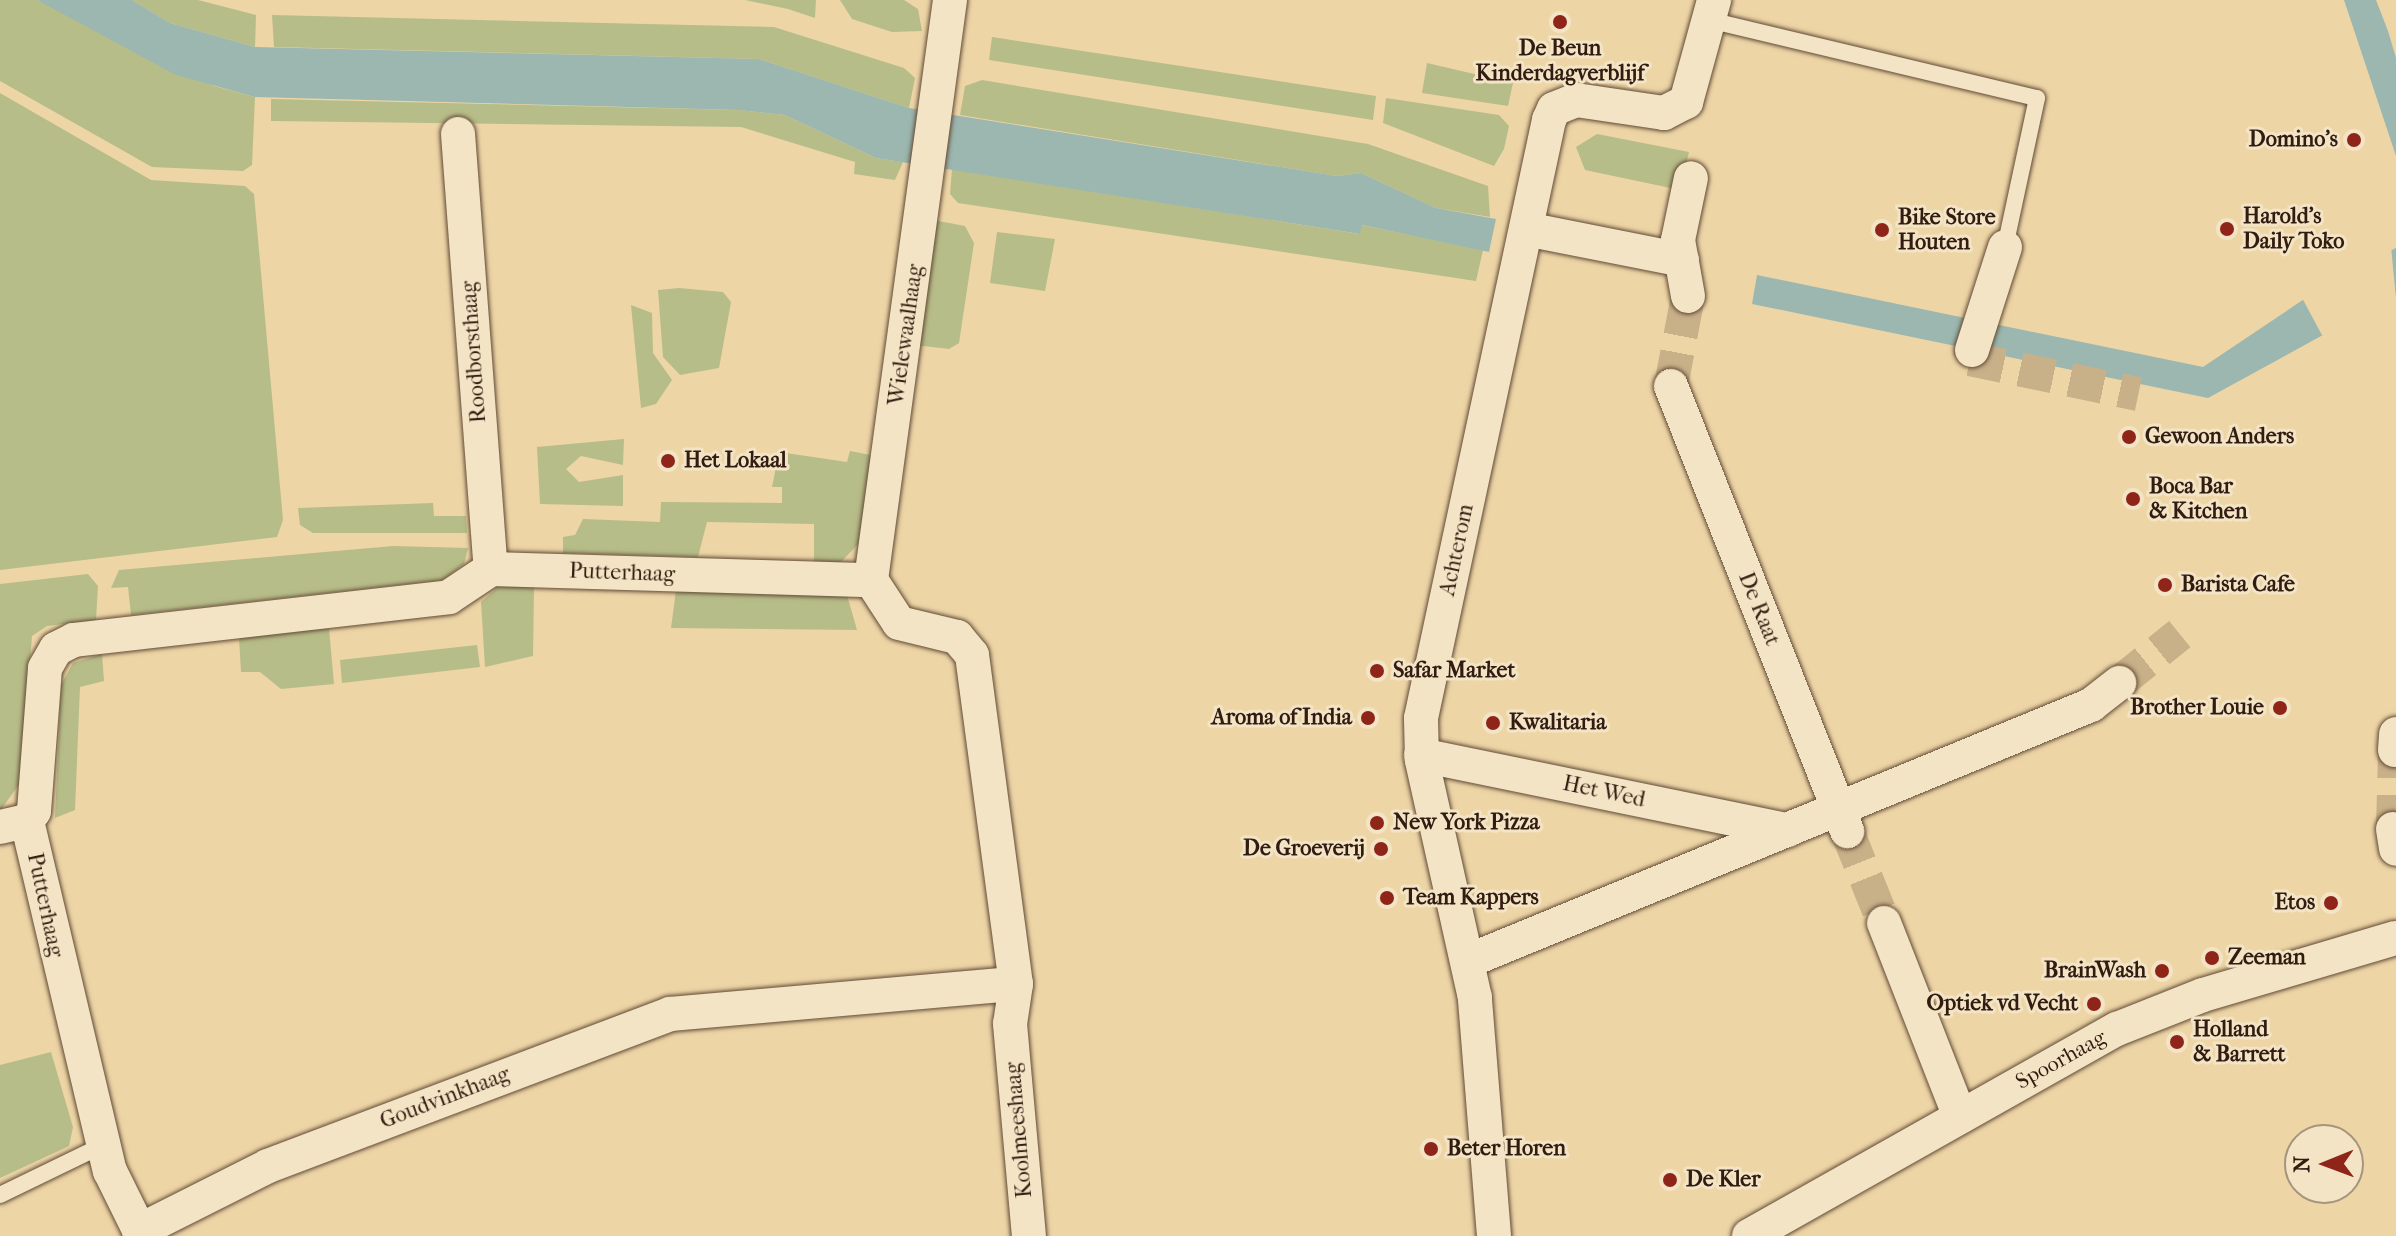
<!DOCTYPE html>
<style>
body{margin:0}
#map{position:relative;width:2396px;height:1236px;overflow:hidden;background:#edd5a6;font-family:"IM FELL French Canon",serif}
div>[style]{position:absolute}
.green>*{inset:0;background:#b7bd88}
.water>*{inset:0;background:#9bb7af}
.pier>*{inset:0;background:#edd5a6}
.street-tunnel>*{height:34px;margin-top:-17px;transform-origin:0;background:repeating-linear-gradient(90deg,#c8b088 0 34px,transparent 0 51px)}
.roads{filter:drop-shadow(0 0 2px #614a36) drop-shadow(0 0 2px #614a36)}
.lane>*{height:16px;margin:-8px;padding:0 8px;transform-origin:8px;border-radius:8px;background:#f3e4c5}
.street>*{height:34px;margin:-17px;padding:0 17px;transform-origin:17px;border-radius:17px;background:#f3e4c5}
.dots>*{width:22px;height:22px;translate:-50% -50%;box-sizing:border-box;border:4px solid #f3e4c5;border-radius:50%}
span{translate:-50% -50%;white-space:nowrap;text-align:center;line-height:1.15;-webkit-text-stroke:6px #f3e4c5;paint-order:stroke}
.poi-label{font-size:22px;color:#321c11;font-weight:700}
.right{translate:-100% -50%;text-align:right}
.left{translate:0 -50%;text-align:left}
.street-label{font-size:22px;color:#321c11}
.north{position:absolute;left:2284px;top:1124px;width:80px;height:80px;box-sizing:border-box;background:#f3e4c5;border:2px solid #a6947d;border-radius:50%;rotate:269deg;font-size:22px;font-weight:700;line-height:32px;text-align:center;color:#321c11}
.north::after{content:'';display:block;margin:auto;width:28px;height:36px;background:#8f2418;clip-path:polygon(50% 0,100% 100%,50% 72%,0 100%)}
</style>
<div id="map">
<div class="green">
<i style="clip-path:polygon(0 0,37px 0,214px 86px,255px 97px,252px 165px,243px 171px,152px 167px,0 81px)"></i>
<i style="clip-path:polygon(132px 0,198px 0,256px 15px,255px 47px,170px 23px)"></i>
<i style="clip-path:polygon(745px 0,816px 0,815px 18px,788px 9px)"></i>
<i style="clip-path:polygon(840px 0,904px 0,918px 9px,922px 31px,892px 32px,852px 19px)"></i>
<i style="clip-path:polygon(272px 15px,774px 27px,904px 68px,915px 78px,909px 108px,759px 59px,274px 47px)"></i>
<i style="clip-path:polygon(992px 37px,1376px 96px,1373px 120px,989px 60px)"></i>
<i style="clip-path:polygon(1427px 63px,1513px 83px,1508px 106px,1422px 93px)"></i>
<i style="clip-path:polygon(982px 80px,1368px 144px,1488px 186px,1490px 217px,1436px 208px,1361px 173px,1337px 176px,960px 115px,965px 86px)"></i>
<i style="clip-path:polygon(0 93px,151px 180px,245px 186px,254px 194px,283px 520px,277px 537px,0 570px)"></i>
<i style="clip-path:polygon(1386px 98px,1499px 115px,1509px 126px,1504px 149px,1494px 166px,1383px 123px)"></i>
<i style="clip-path:polygon(271px 99px,739px 110px,785px 115px,876px 158px,903px 162px,895px 180px,854px 174px,855px 162px,741px 127px,271px 121px)"></i>
<i style="clip-path:polygon(1597px 134px,1689px 152px,1680px 190px,1585px 170px,1576px 147px)"></i>
<i style="clip-path:polygon(952px 169px,1359px 234px,1361px 225px,1483px 250px,1476px 281px,958px 203px,950px 194px)"></i>
<i style="clip-path:polygon(933px 220px,965px 226px,974px 243px,959px 343px,949px 349px,915px 345px)"></i>
<i style="clip-path:polygon(997px 232px,1055px 239px,1045px 291px,990px 283px)"></i>
<i style="clip-path:polygon(679px 288px,723px 292px,731px 302px,719px 368px,680px 375px,663px 357px,658px 290px)"></i>
<i style="clip-path:polygon(631px 305px,652px 313px,653px 353px,672px 380px,656px 404px,641px 408px)"></i>
<i style="clip-path:polygon(624px 439px,623px 465px,581px 456px,566px 469px,579px 482px,623px 475px,623px 506px,540px 504px,537px 447px)"></i>
<i style="clip-path:polygon(850px 451px,876px 456px,862px 540px,840px 563px,814px 565px,814px 524px,707px 522px,698px 557px,563px 553px,563px 537px,575px 535px,583px 519px,660px 522px,661px 502px,782px 503px,782px 487px,772px 487px,779px 452px,847px 462px)"></i>
<i style="clip-path:polygon(433px 503px,434px 516px,466px 516px,467px 533px,313px 533px,300px 525px,298px 508px)"></i>
<i style="clip-path:polygon(393px 546px,468px 548px,464px 564px,443px 580px,131px 615px,128px 587px,111px 588px,119px 570px)"></i>
<i style="clip-path:polygon(88px 574px,98px 586px,96px 620px,47px 626px,32px 636px,20px 783px,0 811px,0 584px)"></i>
<i style="clip-path:polygon(534px 587px,533px 656px,485px 667px,481px 602px,499px 586px)"></i>
<i style="clip-path:polygon(676px 590px,847px 595px,857px 630px,671px 628px)"></i>
<i style="clip-path:polygon(329px 628px,334px 684px,281px 689px,260px 672px,241px 672px,239px 638px)"></i>
<i style="clip-path:polygon(477px 645px,480px 667px,342px 683px,340px 660px)"></i>
<i style="clip-path:polygon(102px 654px,104px 681px,80px 687px,75px 810px,55px 818px,61px 685px,73px 663px)"></i>
<i style="clip-path:polygon(51px 1052px,73px 1127px,69px 1146px,0 1178px,0 1065px)"></i>
</div>
<div class="water">
<i style="clip-path:polygon(37px 0,132px 0,170px 23px,255px 47px,759px 59px,909px 108px,1337px 176px,1361px 173px,1436px 208px,1496px 219px,1489px 252px,1362px 225px,1360px 234px,876px 158px,785px 115px,739px 110px,255px 97px,176px 75px)"></i>
<i style="clip-path:polygon(2344px 0,2376px 0,2388px 31px,2396px 58px,2396px 156px)"></i>
<i style="clip-path:polygon(2396px 248px,2396px 295px,2208px 398px,1752px 304px,1757px 275px,2203px 367px,2337px 277px)"></i>
</div>
<div class="pier">
<i style="clip-path:polygon(2391px 246px,2396px 299px,2323px 337px,2301px 296px)"></i>
</div>
<div class="street-tunnel">
<i style="left:1972px;top:350px;width:9px;rotate:103deg"></i>
<i style="left:1970px;top:359px;width:172px;rotate:11.8deg"></i>
<i style="left:1671px;top:386px;width:92px;rotate:-79.3deg"></i>
<i style="left:2119px;top:683px;width:78px;rotate:-38.8deg"></i>
<i style="left:2393px;top:829px;width:79px;rotate:-88.5deg"></i>
<i style="left:1847px;top:831px;width:99px;rotate:68.1deg"></i>
</div>
<div class="roads">
<div class="lane">
<i style="left:1709px;top:20px;width:337px;rotate:13.4deg"></i>
<i style="left:2037px;top:98px;width:152px;rotate:102.1deg"></i>
<i style="left:0;top:1195px;width:114px;rotate:-25.9deg"></i>
</div>
<div class="street">
<i style="left:950px;top:0;width:585px;rotate:97.76deg"></i>
<i style="left:871px;top:580px;width:51px;rotate:56.9deg"></i>
<i style="left:899px;top:623px;width:60px;rotate:13.6deg"></i>
<i style="left:957px;top:637px;width:23px;rotate:50deg"></i>
<i style="left:972px;top:655px;width:332px;rotate:82.4deg"></i>
<i style="left:1016px;top:984px;width:40px;rotate:98.5deg"></i>
<i style="left:1010px;top:1024px;width:213px;rotate:84.9deg"></i>
<i style="left:458px;top:134px;width:436px;rotate:85.7deg"></i>
<i style="left:1526px;top:229px;width:159px;rotate:11.2deg"></i>
<i style="left:1688px;top:296px;width:57px;rotate:-100.1deg"></i>
<i style="left:1678px;top:240px;width:63px;rotate:-78.2deg"></i>
<i style="left:1972px;top:350px;width:108px;rotate:-72.2deg"></i>
<i style="left:1671px;top:386px;width:479px;rotate:68.4deg"></i>
<i style="left:2395px;top:750px;width:16px;rotate:-86deg"></i>
<i style="left:1421px;top:755px;width:374px;rotate:11.6deg"></i>
<i style="left:27px;top:821px;width:360px;rotate:76.7deg"></i>
<i style="left:110px;top:1171px;width:72px;rotate:63.8deg"></i>
<i style="left:0;top:827px;width:28px;rotate:-13deg"></i>
<i style="left:27px;top:821px;width:12px;rotate:-55deg"></i>
<i style="left:34px;top:811px;width:143px;rotate:-85.6deg"></i>
<i style="left:45px;top:668px;width:22px;rotate:-60deg"></i>
<i style="left:56px;top:649px;width:20px;rotate:-27deg"></i>
<i style="left:74px;top:640px;width:377px;rotate:-6.5deg"></i>
<i style="left:449px;top:597px;width:50px;rotate:-33.7deg"></i>
<i style="left:491px;top:569px;width:380px;rotate:1.7deg"></i>
<i style="left:2393px;top:829px;width:20px;rotate:81deg"></i>
<i style="left:1884px;top:923px;width:208px;rotate:68.6deg"></i>
<i style="left:1468px;top:961px;width:674px;rotate:-22.34deg"></i>
<i style="left:2091px;top:705px;width:36px;rotate:-38deg"></i>
<i style="left:139px;top:1231px;width:144px;rotate:-26.7deg"></i>
<i style="left:268px;top:1166px;width:430px;rotate:-20.7deg"></i>
<i style="left:670px;top:1014px;width:347px;rotate:-5deg"></i>
<i style="left:1494px;top:1236px;width:239px;rotate:-94.6deg"></i>
<i style="left:1475px;top:998px;width:244px;rotate:-102.6deg"></i>
<i style="left:1422px;top:760px;width:42px;rotate:-91.4deg"></i>
<i style="left:1421px;top:718px;width:612px;rotate:-77.92deg"></i>
<i style="left:1549px;top:120px;width:12px;rotate:-66deg"></i>
<i style="left:1554px;top:109px;width:24px;rotate:-22deg"></i>
<i style="left:1576px;top:100px;width:89px;rotate:8.4deg"></i>
<i style="left:1664px;top:113px;width:25px;rotate:-27deg"></i>
<i style="left:1686px;top:102px;width:106px;rotate:-74.6deg"></i>
<i style="left:1749px;top:1236px;width:422px;rotate:-29.4deg"></i>
<i style="left:2117px;top:1029px;width:92px;rotate:-21.6deg"></i>
<i style="left:2203px;top:995px;width:201px;rotate:-16.5deg"></i>
</div>
</div>
<div class="dots">
<i style="left:1560px;top:22px;background:#8f2418"></i>
<i style="left:2354px;top:140px;background:#8f2418"></i>
<i style="left:2227px;top:229px;background:#8f2418"></i>
<i style="left:1882px;top:230px;background:#8f2418"></i>
<i style="left:2129px;top:437px;background:#8f2418"></i>
<i style="left:668px;top:461px;background:#8f2418"></i>
<i style="left:2133px;top:499px;background:#8f2418"></i>
<i style="left:2165px;top:585px;background:#8f2418"></i>
<i style="left:1377px;top:671px;background:#8f2418"></i>
<i style="left:2280px;top:708px;background:#8f2418"></i>
<i style="left:1368px;top:718px;background:#8f2418"></i>
<i style="left:1493px;top:723px;background:#8f2418"></i>
<i style="left:1377px;top:823px;background:#8f2418"></i>
<i style="left:1381px;top:849px;background:#8f2418"></i>
<i style="left:1387px;top:898px;background:#8f2418"></i>
<i style="left:2331px;top:903px;background:#8f2418"></i>
<i style="left:2212px;top:958px;background:#8f2418"></i>
<i style="left:2162px;top:971px;background:#8f2418"></i>
<i style="left:2094px;top:1004px;background:#8f2418"></i>
<i style="left:2177px;top:1042px;background:#8f2418"></i>
<i style="left:1431px;top:1149px;background:#8f2418"></i>
<i style="left:1670px;top:1180px;background:#8f2418"></i>
</div>
<div class="poi-label">
<span style="left:1560px;top:61px">De Beun<br>Kinderdagverblijf</span>
<span class="right" style="left:2338px;top:140px">Domino's</span>
<span class="left" style="left:2243px;top:229px">Harold's<br>Daily Toko</span>
<span class="left" style="left:1898px;top:230px">Bike Store<br>Houten</span>
<span class="left" style="left:2145px;top:437px">Gewoon Anders</span>
<span class="left" style="left:684px;top:461px">Het Lokaal</span>
<span class="left" style="left:2149px;top:499px">Boca Bar<br>&amp; Kitchen</span>
<span class="left" style="left:2181px;top:585px">Barista Cafe</span>
<span class="left" style="left:1393px;top:671px">Safar Market</span>
<span class="right" style="left:2264px;top:708px">Brother Louie</span>
<span class="right" style="left:1352px;top:718px">Aroma of India</span>
<span class="left" style="left:1509px;top:723px">Kwalitaria</span>
<span class="left" style="left:1393px;top:823px">New York Pizza</span>
<span class="right" style="left:1365px;top:849px">De Groeverij</span>
<span class="left" style="left:1403px;top:898px">Team Kappers</span>
<span class="right" style="left:2315px;top:903px">Etos</span>
<span class="left" style="left:2228px;top:958px">Zeeman</span>
<span class="right" style="left:2146px;top:971px">BrainWash</span>
<span class="right" style="left:2078px;top:1004px">Optiek vd Vecht</span>
<span class="left" style="left:2193px;top:1042px">Holland<br>&amp; Barrett</span>
<span class="left" style="left:1447px;top:1149px">Beter Horen</span>
<span class="left" style="left:1686px;top:1180px">De Kler</span>
</div>
<div class="street-label">
<span style="left:906px;top:335px;rotate:-82deg">Wielewaalhaag</span>
<span style="left:474px;top:352px;rotate:-94deg">Roodborsthaag</span>
<span style="left:1457px;top:550px;rotate:-78deg">Achterom</span>
<span style="left:622px;top:573px;rotate:2deg">Putterhaag</span>
<span style="left:1759px;top:609px;rotate:68deg">De Raat</span>
<span style="left:1604px;top:792px;rotate:12deg">Het Wed</span>
<span style="left:45px;top:905px;rotate:78deg">Putterhaag</span>
<span style="left:2061px;top:1060px;rotate:-29deg">Spoorhaag</span>
<span style="left:445px;top:1098px;rotate:-21deg">Goudvinkhaag</span>
<span style="left:1019px;top:1130px;rotate:-95deg">Koolmeeshaag</span>
</div>
<div class="north">N</div>
</div>
